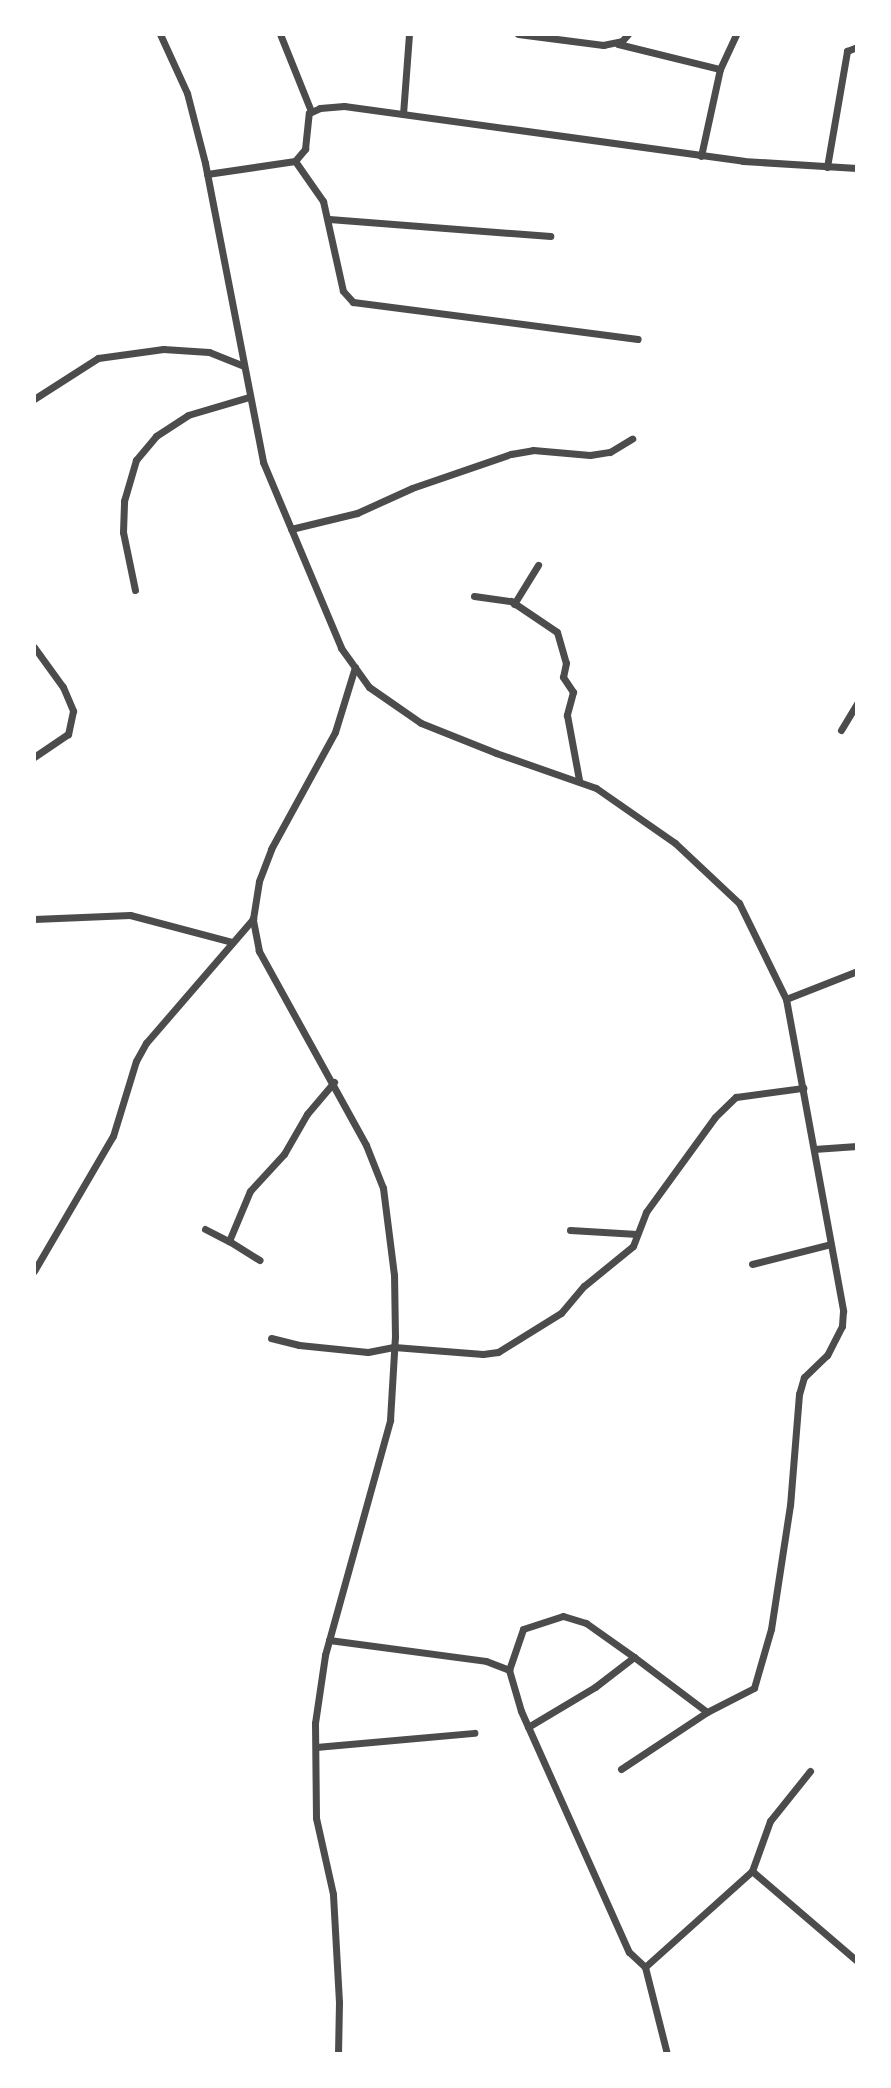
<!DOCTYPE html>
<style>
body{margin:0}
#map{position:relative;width:891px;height:2088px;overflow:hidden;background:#fff;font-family:Figtree,sans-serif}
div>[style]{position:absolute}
.minor>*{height:7px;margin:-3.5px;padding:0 3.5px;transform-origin:3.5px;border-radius:3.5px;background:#4c4c4c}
span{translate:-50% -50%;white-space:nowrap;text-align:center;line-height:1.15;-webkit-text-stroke:6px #fff;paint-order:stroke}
.frame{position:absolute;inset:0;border:36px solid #fff;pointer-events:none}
</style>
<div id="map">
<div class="minor">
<i style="left:160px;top:34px;width:65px;rotate:65.4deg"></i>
<i style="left:187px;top:93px;width:72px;rotate:75.6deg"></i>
<i style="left:205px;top:163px;width:305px;rotate:79deg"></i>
<i style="left:263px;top:462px;width:202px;rotate:67.2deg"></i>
<i style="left:341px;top:648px;width:48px;rotate:54.3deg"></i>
<i style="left:369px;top:687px;width:63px;rotate:34.7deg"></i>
<i style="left:421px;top:723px;width:81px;rotate:21.8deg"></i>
<i style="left:496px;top:753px;width:106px;rotate:19.3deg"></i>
<i style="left:596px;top:788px;width:96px;rotate:34.8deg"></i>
<i style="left:675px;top:843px;width:88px;rotate:43.2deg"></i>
<i style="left:739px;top:903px;width:107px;rotate:63.9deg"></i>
<i style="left:786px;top:999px;width:317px;rotate:79.6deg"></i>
<i style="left:843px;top:1311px;width:15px;rotate:94deg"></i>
<i style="left:842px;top:1326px;width:33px;rotate:117deg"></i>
<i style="left:827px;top:1355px;width:32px;rotate:136deg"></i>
<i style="left:804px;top:1377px;width:18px;rotate:106deg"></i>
<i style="left:799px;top:1394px;width:111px;rotate:94.6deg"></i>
<i style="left:790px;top:1505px;width:125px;rotate:98.7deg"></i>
<i style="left:771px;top:1629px;width:61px;rotate:106.1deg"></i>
<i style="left:754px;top:1688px;width:53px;rotate:152.9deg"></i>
<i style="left:280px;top:34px;width:83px;rotate:68.1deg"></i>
<i style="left:518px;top:34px;width:86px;rotate:7.4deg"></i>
<i style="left:603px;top:45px;width:19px;rotate:-12deg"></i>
<i style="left:622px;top:41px;width:9px;rotate:-49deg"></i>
<i style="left:618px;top:44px;width:105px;rotate:13.8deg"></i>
<i style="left:403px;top:114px;width:80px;rotate:-85.7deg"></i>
<i style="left:701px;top:156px;width:89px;rotate:-77.7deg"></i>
<i style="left:720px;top:69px;width:38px;rotate:-65deg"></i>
<i style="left:295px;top:161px;width:49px;rotate:55deg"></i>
<i style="left:323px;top:201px;width:92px;rotate:77.5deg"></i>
<i style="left:343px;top:291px;width:15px;rotate:48deg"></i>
<i style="left:353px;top:302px;width:287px;rotate:7.4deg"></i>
<i style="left:827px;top:167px;width:118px;rotate:-80.2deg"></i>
<i style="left:847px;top:51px;width:11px;rotate:-22deg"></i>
<i style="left:207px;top:174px;width:89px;rotate:-8.4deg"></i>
<i style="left:295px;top:161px;width:16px;rotate:-50deg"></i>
<i style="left:305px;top:149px;width:36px;rotate:-84deg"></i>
<i style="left:309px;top:113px;width:12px;rotate:-24deg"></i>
<i style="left:320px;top:108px;width:24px;rotate:-5deg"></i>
<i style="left:344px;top:106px;width:403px;rotate:7.8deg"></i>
<i style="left:743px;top:161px;width:114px;rotate:3.5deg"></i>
<i style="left:329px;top:219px;width:222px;rotate:4.4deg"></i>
<i style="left:34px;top:399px;width:76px;rotate:-32.6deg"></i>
<i style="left:98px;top:358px;width:66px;rotate:-7.9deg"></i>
<i style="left:163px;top:349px;width:46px;rotate:3.7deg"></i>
<i style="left:209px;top:352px;width:37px;rotate:22deg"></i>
<i style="left:291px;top:529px;width:68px;rotate:-13.6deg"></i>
<i style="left:357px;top:513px;width:60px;rotate:-24.4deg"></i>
<i style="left:412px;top:488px;width:105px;rotate:-19deg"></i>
<i style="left:511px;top:454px;width:22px;rotate:-10deg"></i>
<i style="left:533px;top:450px;width:57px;rotate:5deg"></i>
<i style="left:590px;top:455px;width:20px;rotate:-9deg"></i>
<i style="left:610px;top:452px;width:26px;rotate:-31deg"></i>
<i style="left:135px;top:590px;width:59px;rotate:-101.7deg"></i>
<i style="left:123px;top:532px;width:31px;rotate:-88deg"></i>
<i style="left:124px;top:501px;width:43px;rotate:-73.7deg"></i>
<i style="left:136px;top:460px;width:31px;rotate:-50deg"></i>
<i style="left:156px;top:436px;width:38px;rotate:-33deg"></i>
<i style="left:188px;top:415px;width:64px;rotate:-16.4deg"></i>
<i style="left:474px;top:596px;width:37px;rotate:8deg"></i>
<i style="left:511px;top:601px;width:55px;rotate:34deg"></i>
<i style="left:557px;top:632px;width:32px;rotate:74deg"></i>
<i style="left:566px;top:663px;width:14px;rotate:102deg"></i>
<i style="left:563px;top:677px;width:18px;rotate:56deg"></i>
<i style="left:573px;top:692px;width:24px;rotate:105deg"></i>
<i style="left:567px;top:715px;width:66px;rotate:79.5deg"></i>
<i style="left:514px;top:604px;width:46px;rotate:-58.4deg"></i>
<i style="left:34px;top:647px;width:49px;rotate:54.1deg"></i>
<i style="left:63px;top:687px;width:26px;rotate:67deg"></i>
<i style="left:73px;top:711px;width:24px;rotate:102deg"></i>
<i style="left:68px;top:734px;width:41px;rotate:145.9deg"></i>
<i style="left:841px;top:730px;width:31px;rotate:-59deg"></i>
<i style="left:34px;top:919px;width:96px;rotate:-2.4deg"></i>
<i style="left:130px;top:915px;width:106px;rotate:14.8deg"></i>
<i style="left:786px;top:999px;width:76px;rotate:-21.5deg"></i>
<i style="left:814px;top:1149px;width:43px;rotate:-4deg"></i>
<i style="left:205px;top:1229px;width:27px;rotate:27deg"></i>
<i style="left:229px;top:1241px;width:54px;rotate:-67.2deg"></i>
<i style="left:250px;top:1191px;width:50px;rotate:-47.4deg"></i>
<i style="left:284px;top:1154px;width:46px;rotate:-60.1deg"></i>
<i style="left:307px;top:1114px;width:42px;rotate:-49.8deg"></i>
<i style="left:570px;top:1230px;width:67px;rotate:3.4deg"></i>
<i style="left:229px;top:1241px;width:36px;rotate:32deg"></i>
<i style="left:752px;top:1264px;width:81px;rotate:-14.2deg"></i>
<i style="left:34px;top:1271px;width:156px;rotate:-59.7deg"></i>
<i style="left:113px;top:1136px;width:78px;rotate:-73deg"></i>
<i style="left:136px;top:1061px;width:21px;rotate:-61deg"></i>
<i style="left:146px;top:1043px;width:164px;rotate:-49.2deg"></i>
<i style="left:271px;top:1338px;width:29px;rotate:14deg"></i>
<i style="left:299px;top:1345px;width:69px;rotate:5.8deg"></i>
<i style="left:368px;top:1352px;width:26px;rotate:-11deg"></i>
<i style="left:394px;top:1347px;width:89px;rotate:4.5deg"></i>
<i style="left:483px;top:1354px;width:15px;rotate:-8deg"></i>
<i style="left:498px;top:1352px;width:74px;rotate:-31.8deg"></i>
<i style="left:561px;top:1313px;width:35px;rotate:-50deg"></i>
<i style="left:584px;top:1286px;width:63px;rotate:-39.2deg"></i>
<i style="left:633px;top:1246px;width:36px;rotate:-69deg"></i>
<i style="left:646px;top:1212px;width:117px;rotate:-54deg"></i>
<i style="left:715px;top:1117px;width:29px;rotate:-44deg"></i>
<i style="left:736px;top:1097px;width:68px;rotate:-7.7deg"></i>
<i style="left:329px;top:1640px;width:158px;rotate:7.6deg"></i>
<i style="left:486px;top:1661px;width:25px;rotate:21deg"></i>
<i style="left:509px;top:1670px;width:43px;rotate:73.7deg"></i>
<i style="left:521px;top:1711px;width:264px;rotate:65.9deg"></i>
<i style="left:629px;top:1952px;width:22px;rotate:43deg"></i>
<i style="left:645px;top:1967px;width:90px;rotate:75.8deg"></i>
<i style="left:509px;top:1670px;width:43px;rotate:-71.1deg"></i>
<i style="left:523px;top:1629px;width:42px;rotate:-18deg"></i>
<i style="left:563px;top:1616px;width:24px;rotate:17deg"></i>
<i style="left:586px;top:1623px;width:59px;rotate:35.3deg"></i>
<i style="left:634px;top:1657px;width:49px;rotate:142.4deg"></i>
<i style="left:595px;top:1687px;width:78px;rotate:149.2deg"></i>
<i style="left:316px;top:1747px;width:159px;rotate:-5.1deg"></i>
<i style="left:621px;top:1769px;width:103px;rotate:-33.5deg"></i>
<i style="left:707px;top:1712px;width:91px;rotate:-143deg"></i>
<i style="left:752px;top:1871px;width:137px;rotate:40.6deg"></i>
<i style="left:645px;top:1967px;width:144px;rotate:-41.9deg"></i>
<i style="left:752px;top:1871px;width:53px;rotate:-70.2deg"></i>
<i style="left:770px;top:1821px;width:64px;rotate:-51.3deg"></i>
<i style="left:338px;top:2054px;width:52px;rotate:-88.9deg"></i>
<i style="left:339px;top:2002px;width:108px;rotate:-93.2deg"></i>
<i style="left:333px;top:1894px;width:78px;rotate:-102.6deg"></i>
<i style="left:316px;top:1818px;width:95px;rotate:-90.6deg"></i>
<i style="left:315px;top:1723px;width:69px;rotate:-81.6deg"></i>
<i style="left:325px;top:1655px;width:244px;rotate:-74.5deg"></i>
<i style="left:390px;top:1420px;width:83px;rotate:-86.6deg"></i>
<i style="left:395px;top:1337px;width:62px;rotate:-90.9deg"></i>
<i style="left:394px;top:1275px;width:88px;rotate:-97.2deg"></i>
<i style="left:383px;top:1188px;width:46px;rotate:-111.6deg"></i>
<i style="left:366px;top:1145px;width:222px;rotate:-118.9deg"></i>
<i style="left:259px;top:951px;width:33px;rotate:-101deg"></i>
<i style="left:253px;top:919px;width:38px;rotate:-81deg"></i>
<i style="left:259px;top:881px;width:34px;rotate:-69deg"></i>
<i style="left:271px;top:849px;width:133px;rotate:-61.3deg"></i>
<i style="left:335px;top:732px;width:68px;rotate:-72.9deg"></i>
</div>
<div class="frame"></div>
</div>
